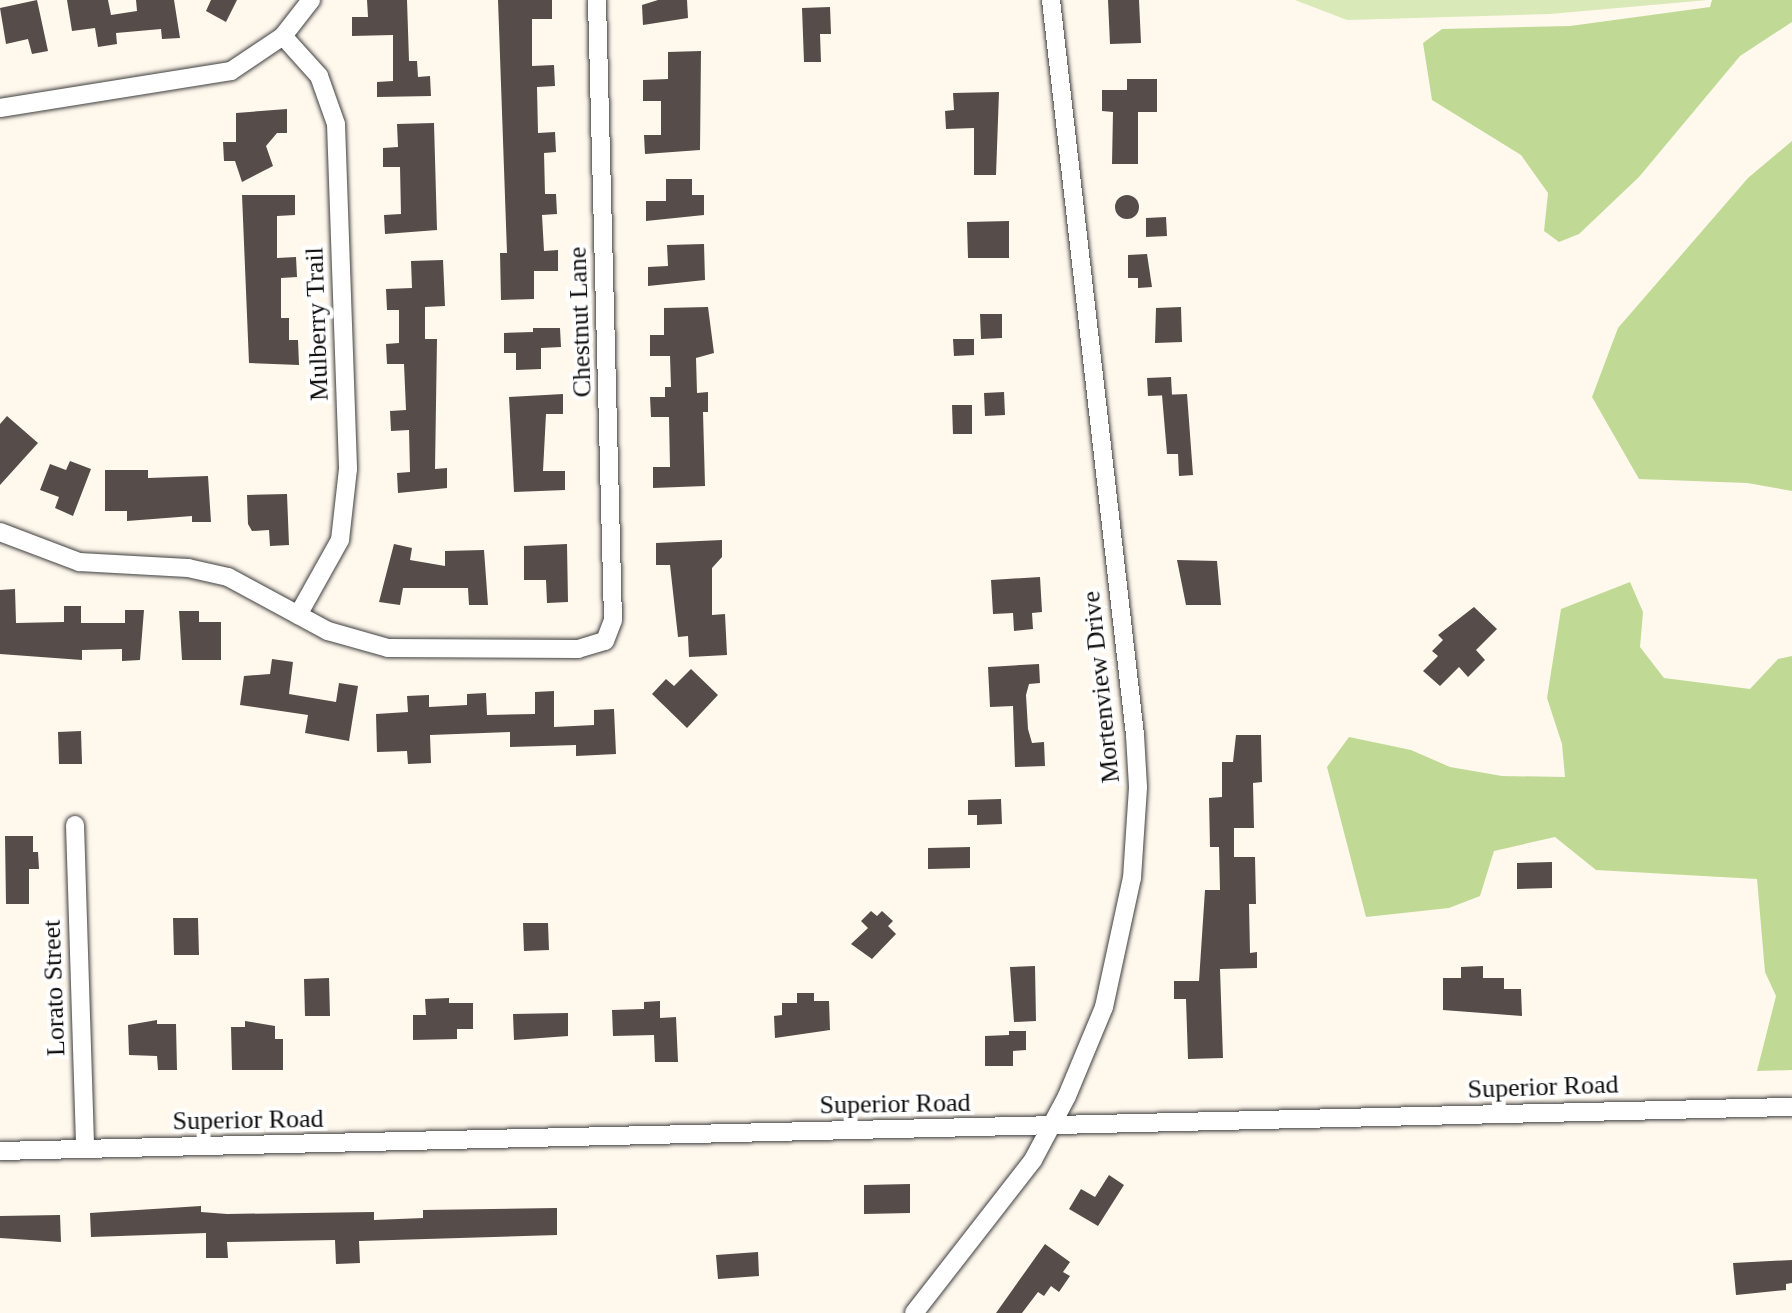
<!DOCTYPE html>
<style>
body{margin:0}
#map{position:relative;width:1792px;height:1313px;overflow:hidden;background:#fff8ed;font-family:Georgia,serif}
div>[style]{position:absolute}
.green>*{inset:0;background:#d9e9b7}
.forest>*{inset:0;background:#c0da96}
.building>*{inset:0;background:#564c49}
.round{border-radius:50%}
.roads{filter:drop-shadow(0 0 2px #404040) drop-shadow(0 0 2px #404040)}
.minor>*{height:18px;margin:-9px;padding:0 9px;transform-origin:9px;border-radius:9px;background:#fff}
span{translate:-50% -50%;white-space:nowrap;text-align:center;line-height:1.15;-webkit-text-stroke:8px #fff;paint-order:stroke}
.street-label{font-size:26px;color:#0d0d0d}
</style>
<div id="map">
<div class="green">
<i style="clip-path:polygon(1295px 0,1708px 0,1550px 14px,1347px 20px)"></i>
</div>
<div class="forest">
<i style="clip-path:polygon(1712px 0,1792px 0,1792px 22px,1740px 56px,1639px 177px,1579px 234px,1559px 242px,1544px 231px,1548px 193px,1521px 155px,1432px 100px,1423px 43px,1442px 29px,1570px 26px,1710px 7px)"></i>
<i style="clip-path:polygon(1792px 141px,1792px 491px,1747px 483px,1639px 479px,1592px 397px,1618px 328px,1748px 178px)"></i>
<i style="clip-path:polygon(1630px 582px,1643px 612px,1640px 647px,1664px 678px,1750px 689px,1778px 659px,1792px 656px,1792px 1070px,1757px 1071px,1776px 996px,1765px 972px,1757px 879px,1596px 870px,1555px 837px,1494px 851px,1480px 896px,1449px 908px,1366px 917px,1327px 767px,1349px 737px,1411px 750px,1450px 767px,1502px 776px,1565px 777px,1562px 744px,1547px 698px,1561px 609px)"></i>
</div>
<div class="building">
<i style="clip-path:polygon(37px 0,48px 51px,32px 54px,28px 39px,6px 44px,0 8px)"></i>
<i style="clip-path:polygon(67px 0,108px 0,111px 15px,137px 11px,136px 0,174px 0,180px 38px,162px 39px,161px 29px,116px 33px,117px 44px,98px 47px,95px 28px,72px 31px)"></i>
<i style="clip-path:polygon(211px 0,237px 0,226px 22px,206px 11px)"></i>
<i style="clip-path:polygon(367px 0,407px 0,409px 61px,417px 61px,418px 77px,430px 76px,431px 96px,377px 97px,377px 82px,393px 81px,393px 35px,352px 36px,352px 17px,368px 17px)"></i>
<i style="clip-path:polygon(498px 0,552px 0,552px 19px,532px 19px,532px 66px,554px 65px,555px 86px,537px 87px,538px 133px,555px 132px,556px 152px,544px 153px,545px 194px,556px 194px,557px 214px,542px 215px,544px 251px,558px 250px,558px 271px,534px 271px,534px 299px,501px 300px,500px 253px,507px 253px)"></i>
<i style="clip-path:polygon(658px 0,687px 0,688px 18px,643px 25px,642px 5px)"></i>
<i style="clip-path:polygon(1108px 0,1139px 0,1141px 43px,1110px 44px)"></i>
<i style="clip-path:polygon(830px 7px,831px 34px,820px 34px,821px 62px,804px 62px,802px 8px)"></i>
<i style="clip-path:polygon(701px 51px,700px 150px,645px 154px,644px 135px,661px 135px,661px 101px,643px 101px,643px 80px,668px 79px,668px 52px)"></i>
<i style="clip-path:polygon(1127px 79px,1157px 79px,1157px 112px,1138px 112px,1138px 164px,1112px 164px,1113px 112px,1102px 111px,1102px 90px,1127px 90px)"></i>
<i style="clip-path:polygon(999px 92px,996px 175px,974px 175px,974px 128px,946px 129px,945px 111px,954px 110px,953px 93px)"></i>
<i style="clip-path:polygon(287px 109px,287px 133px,277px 133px,266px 146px,273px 166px,242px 182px,235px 161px,224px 161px,223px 142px,236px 142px,236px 113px)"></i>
<i style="clip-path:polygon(434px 123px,437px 230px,385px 234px,384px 215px,401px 214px,400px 167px,383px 167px,383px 148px,398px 147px,397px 124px)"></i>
<i style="clip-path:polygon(666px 179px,692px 179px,692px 195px,704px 195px,704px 215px,646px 221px,646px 201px,666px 201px)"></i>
<i class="round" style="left:1115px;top:195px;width:24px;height:24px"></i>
<i style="clip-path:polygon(242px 195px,295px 195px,295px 215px,277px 216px,277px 258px,296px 257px,297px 277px,281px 278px,281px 318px,289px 318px,289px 340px,298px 340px,299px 365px,249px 363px)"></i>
<i style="clip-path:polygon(1166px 217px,1167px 236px,1146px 237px,1146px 218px)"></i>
<i style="clip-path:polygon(1009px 221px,1009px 258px,968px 258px,967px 222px)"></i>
<i style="clip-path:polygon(704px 244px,705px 280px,648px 286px,648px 267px,668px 266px,667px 245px)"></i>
<i style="clip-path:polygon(1147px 254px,1152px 287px,1138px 288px,1138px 278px,1128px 278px,1128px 255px)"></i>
<i style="clip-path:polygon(443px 260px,445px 306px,425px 307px,425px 339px,437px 339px,435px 469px,447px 468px,447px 488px,398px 493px,397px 473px,410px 472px,409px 430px,391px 431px,390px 411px,406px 410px,404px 364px,387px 364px,386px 344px,399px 343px,399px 310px,387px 310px,386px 289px,412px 288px,411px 261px)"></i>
<i style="clip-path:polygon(708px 307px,714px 353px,696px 358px,697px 393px,708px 392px,708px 412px,703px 412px,705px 486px,653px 488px,653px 467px,670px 467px,669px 417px,651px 417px,650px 397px,665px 397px,665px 387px,671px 387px,670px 356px,650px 356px,650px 335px,664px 335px,664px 308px)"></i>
<i style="clip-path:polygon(1181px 307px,1182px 342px,1155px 343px,1156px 308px)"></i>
<i style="clip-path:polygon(980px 314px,1002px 314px,1002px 338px,981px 339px)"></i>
<i style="clip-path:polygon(533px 328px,560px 328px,561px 347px,541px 348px,541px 369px,516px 370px,516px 353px,504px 353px,504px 333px,533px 332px)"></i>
<i style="clip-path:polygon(953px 339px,974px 339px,974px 355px,954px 356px)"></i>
<i style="clip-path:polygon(1171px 377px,1172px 395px,1148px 396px,1147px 378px)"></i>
<i style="clip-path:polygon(1004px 392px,1005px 415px,985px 416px,984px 393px)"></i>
<i style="clip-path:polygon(563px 394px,563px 414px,546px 414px,543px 471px,565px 471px,565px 490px,514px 492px,509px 397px)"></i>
<i style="clip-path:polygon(1187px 394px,1193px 475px,1179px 476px,1178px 454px,1167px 454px,1162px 395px)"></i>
<i style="clip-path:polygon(952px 405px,972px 405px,972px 434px,953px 434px)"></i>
<i style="clip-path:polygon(7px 416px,38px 443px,0 485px,0 424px)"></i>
<i style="clip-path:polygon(70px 461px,91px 469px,73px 516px,55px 508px,59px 497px,40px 490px,50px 464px,66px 470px)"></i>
<i style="clip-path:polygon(105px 470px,148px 470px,148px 478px,208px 476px,211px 522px,192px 522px,192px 516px,127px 521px,127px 511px,105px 511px)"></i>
<i style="clip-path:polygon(287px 494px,289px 545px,270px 546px,269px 530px,252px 531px,248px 524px,247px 495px)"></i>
<i style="clip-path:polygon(722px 540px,722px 557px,712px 568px,712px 615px,725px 614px,727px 655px,689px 657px,688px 636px,678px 637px,670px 565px,656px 565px,656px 543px)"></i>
<i style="clip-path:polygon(394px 544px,412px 548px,410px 560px,445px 566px,445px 551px,484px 550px,488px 605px,469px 605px,468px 588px,403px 588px,400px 605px,379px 602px)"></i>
<i style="clip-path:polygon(567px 544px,568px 602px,547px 603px,546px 580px,524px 580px,524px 546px)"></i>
<i style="clip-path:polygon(1177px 560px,1217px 561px,1221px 605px,1186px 605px)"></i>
<i style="clip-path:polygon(1040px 577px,1042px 612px,1032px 613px,1033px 629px,1014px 631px,1013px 613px,993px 614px,991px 580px)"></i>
<i style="clip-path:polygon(15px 589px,16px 623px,64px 622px,64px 606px,81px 606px,81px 623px,125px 623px,125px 610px,144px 610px,140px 660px,122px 661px,122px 649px,82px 650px,82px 660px,0 654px,0 590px)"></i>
<i style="clip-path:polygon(1474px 607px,1497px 629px,1476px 650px,1485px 660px,1468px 677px,1459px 667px,1440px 686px,1423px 671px,1438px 656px,1432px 651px,1443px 640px,1438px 635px)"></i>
<i style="clip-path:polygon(179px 611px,199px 611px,199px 622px,221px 622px,221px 660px,182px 660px)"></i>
<i style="clip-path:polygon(272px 659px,293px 662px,289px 694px,336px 702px,339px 683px,358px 686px,349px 741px,305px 733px,308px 715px,240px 705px,244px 676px,270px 674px)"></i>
<i style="clip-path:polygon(1039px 664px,1040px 683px,1029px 684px,1026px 695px,1028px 729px,1032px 743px,1044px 742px,1045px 766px,1015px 767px,1013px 706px,990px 707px,988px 667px)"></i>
<i style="clip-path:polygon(691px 669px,718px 695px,687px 728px,652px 694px,666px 679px,674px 686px)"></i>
<i style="clip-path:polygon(554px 691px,554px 727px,594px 725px,594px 710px,614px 709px,616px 754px,576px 756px,576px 745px,510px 747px,510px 732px,430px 735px,431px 763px,408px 764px,407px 751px,377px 752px,376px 714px,408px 712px,407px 696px,429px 695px,429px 707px,467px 705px,467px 694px,486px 693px,487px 715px,535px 714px,535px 692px)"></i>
<i style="clip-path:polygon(81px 731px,82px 764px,59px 764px,58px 732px)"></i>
<i style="clip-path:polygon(1236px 735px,1261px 735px,1262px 782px,1253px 783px,1254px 828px,1234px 828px,1234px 857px,1255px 857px,1256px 904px,1249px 904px,1250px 953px,1257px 952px,1257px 968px,1220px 969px,1223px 1058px,1188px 1059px,1186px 999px,1174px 999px,1174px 981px,1199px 981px,1205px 890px,1220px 890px,1219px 847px,1210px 847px,1209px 798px,1222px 797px,1222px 762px,1233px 762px)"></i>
<i style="clip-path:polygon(1001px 799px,1002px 824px,977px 825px,977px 815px,968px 815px,968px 800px)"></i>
<i style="clip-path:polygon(5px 836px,33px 836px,33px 852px,38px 852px,39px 869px,29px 869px,29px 904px,6px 904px)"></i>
<i style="clip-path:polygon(970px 847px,970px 868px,928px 869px,928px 848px)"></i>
<i style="clip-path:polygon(1552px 862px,1552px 888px,1517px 889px,1517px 863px)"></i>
<i style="clip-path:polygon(871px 911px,877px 916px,882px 911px,893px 921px,888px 926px,896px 934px,872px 959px,851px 944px,868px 928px,861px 921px)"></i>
<i style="clip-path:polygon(173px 918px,198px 918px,199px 955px,174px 955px)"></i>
<i style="clip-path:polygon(523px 923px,548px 923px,549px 950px,524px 951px)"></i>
<i style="clip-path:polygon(1035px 966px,1036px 1021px,1014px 1022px,1010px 967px)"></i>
<i style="clip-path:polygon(1483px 966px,1483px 978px,1504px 978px,1504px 989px,1521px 989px,1522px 1016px,1443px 1010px,1443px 978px,1461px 978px,1461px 967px)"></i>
<i style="clip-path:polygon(329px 978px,330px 1016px,305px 1016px,304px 979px)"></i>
<i style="clip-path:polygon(797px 993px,814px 993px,814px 1001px,829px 1001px,830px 1030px,775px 1038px,774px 1016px,782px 1015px,782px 1003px,797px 1003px)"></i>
<i style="clip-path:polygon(449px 998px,449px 1003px,473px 1003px,473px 1029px,457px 1029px,457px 1039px,413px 1040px,413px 1015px,426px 1015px,425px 999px)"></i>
<i style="clip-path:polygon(660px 1001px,660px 1018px,676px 1017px,678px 1062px,655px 1062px,654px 1035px,613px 1036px,612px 1010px,644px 1009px,644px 1002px)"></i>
<i style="clip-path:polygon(568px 1013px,568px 1036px,514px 1040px,513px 1014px)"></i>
<i style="clip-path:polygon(157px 1020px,157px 1024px,176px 1024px,177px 1070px,158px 1070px,157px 1056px,129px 1055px,128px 1025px)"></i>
<i style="clip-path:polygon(245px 1021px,275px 1026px,275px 1039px,283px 1039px,283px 1070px,232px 1070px,231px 1027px,245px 1027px)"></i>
<i style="clip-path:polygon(1009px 1031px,1026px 1031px,1026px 1050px,1013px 1051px,1013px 1066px,985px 1066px,985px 1036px,1009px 1035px)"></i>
<i style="clip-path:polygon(1109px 1175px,1124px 1185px,1098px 1226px,1069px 1209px,1081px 1189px,1095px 1197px)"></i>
<i style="clip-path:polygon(910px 1184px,910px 1213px,864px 1214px,864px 1185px)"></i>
<i style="clip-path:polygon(201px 1206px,201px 1212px,227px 1214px,374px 1212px,374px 1220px,423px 1218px,423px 1210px,557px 1208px,557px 1235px,359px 1241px,360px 1263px,336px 1264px,335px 1240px,227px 1242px,228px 1258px,206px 1258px,206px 1233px,91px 1237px,90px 1213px)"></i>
<i style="clip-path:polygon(60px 1215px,61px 1242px,0 1238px,0 1216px)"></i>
<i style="clip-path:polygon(1045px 1244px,1070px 1262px,1063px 1272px,1070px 1276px,1059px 1292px,1051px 1286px,1044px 1296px,1038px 1292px,1022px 1313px,996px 1313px)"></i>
<i style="clip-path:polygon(758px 1252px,759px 1276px,718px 1279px,716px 1255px)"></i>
<i style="clip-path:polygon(1792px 1260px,1792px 1283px,1786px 1284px,1786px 1290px,1736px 1295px,1733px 1263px)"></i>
</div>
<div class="roads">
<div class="minor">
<i style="left:283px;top:36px;width:54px;rotate:48deg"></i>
<i style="left:319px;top:76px;width:51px;rotate:70.5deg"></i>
<i style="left:336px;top:124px;width:345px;rotate:88deg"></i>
<i style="left:348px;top:469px;width:71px;rotate:96.4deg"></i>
<i style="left:340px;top:540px;width:86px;rotate:119.2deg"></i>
<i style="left:0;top:108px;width:234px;rotate:-9.1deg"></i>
<i style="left:231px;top:71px;width:63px;rotate:-33.9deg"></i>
<i style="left:283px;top:36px;width:46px;rotate:-52.1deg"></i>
<i style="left:0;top:532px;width:85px;rotate:20.8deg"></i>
<i style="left:79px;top:562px;width:109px;rotate:3.2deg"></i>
<i style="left:188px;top:568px;width:41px;rotate:12.7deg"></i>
<i style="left:228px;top:577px;width:114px;rotate:28.4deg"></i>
<i style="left:328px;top:631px;width:62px;rotate:15.8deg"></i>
<i style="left:388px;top:648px;width:190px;rotate:0.3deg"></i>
<i style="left:578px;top:649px;width:28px;rotate:-17deg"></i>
<i style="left:605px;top:641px;width:22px;rotate:-69deg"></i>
<i style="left:613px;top:620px;width:620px;rotate:-91.48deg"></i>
<i style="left:75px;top:825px;width:324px;rotate:88.2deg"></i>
<i style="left:0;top:1151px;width:1793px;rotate:-1.41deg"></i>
<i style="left:914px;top:1313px;width:194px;rotate:-52.1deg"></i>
<i style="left:1033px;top:1160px;width:72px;rotate:-62deg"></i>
<i style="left:1067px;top:1096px;width:96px;rotate:-67.4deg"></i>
<i style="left:1104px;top:1007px;width:132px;rotate:-77.8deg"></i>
<i style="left:1132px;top:878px;width:91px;rotate:-86.2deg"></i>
<i style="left:1138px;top:787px;width:52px;rotate:-93.3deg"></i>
<i style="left:1135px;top:735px;width:740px;rotate:-96.52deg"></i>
</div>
</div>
<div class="street-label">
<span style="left:580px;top:322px;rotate:-92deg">Chestnut Lane</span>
<span style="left:317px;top:324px;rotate:-92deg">Mulberry Trail</span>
<span style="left:1101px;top:687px;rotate:-96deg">Mortenview Drive</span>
<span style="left:54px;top:988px;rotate:-92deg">Lorato Street</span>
<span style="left:1543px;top:1087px;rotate:-2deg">Superior Road</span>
<span style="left:895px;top:1104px;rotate:-1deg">Superior Road</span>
<span style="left:248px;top:1120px;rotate:-1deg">Superior Road</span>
</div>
</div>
